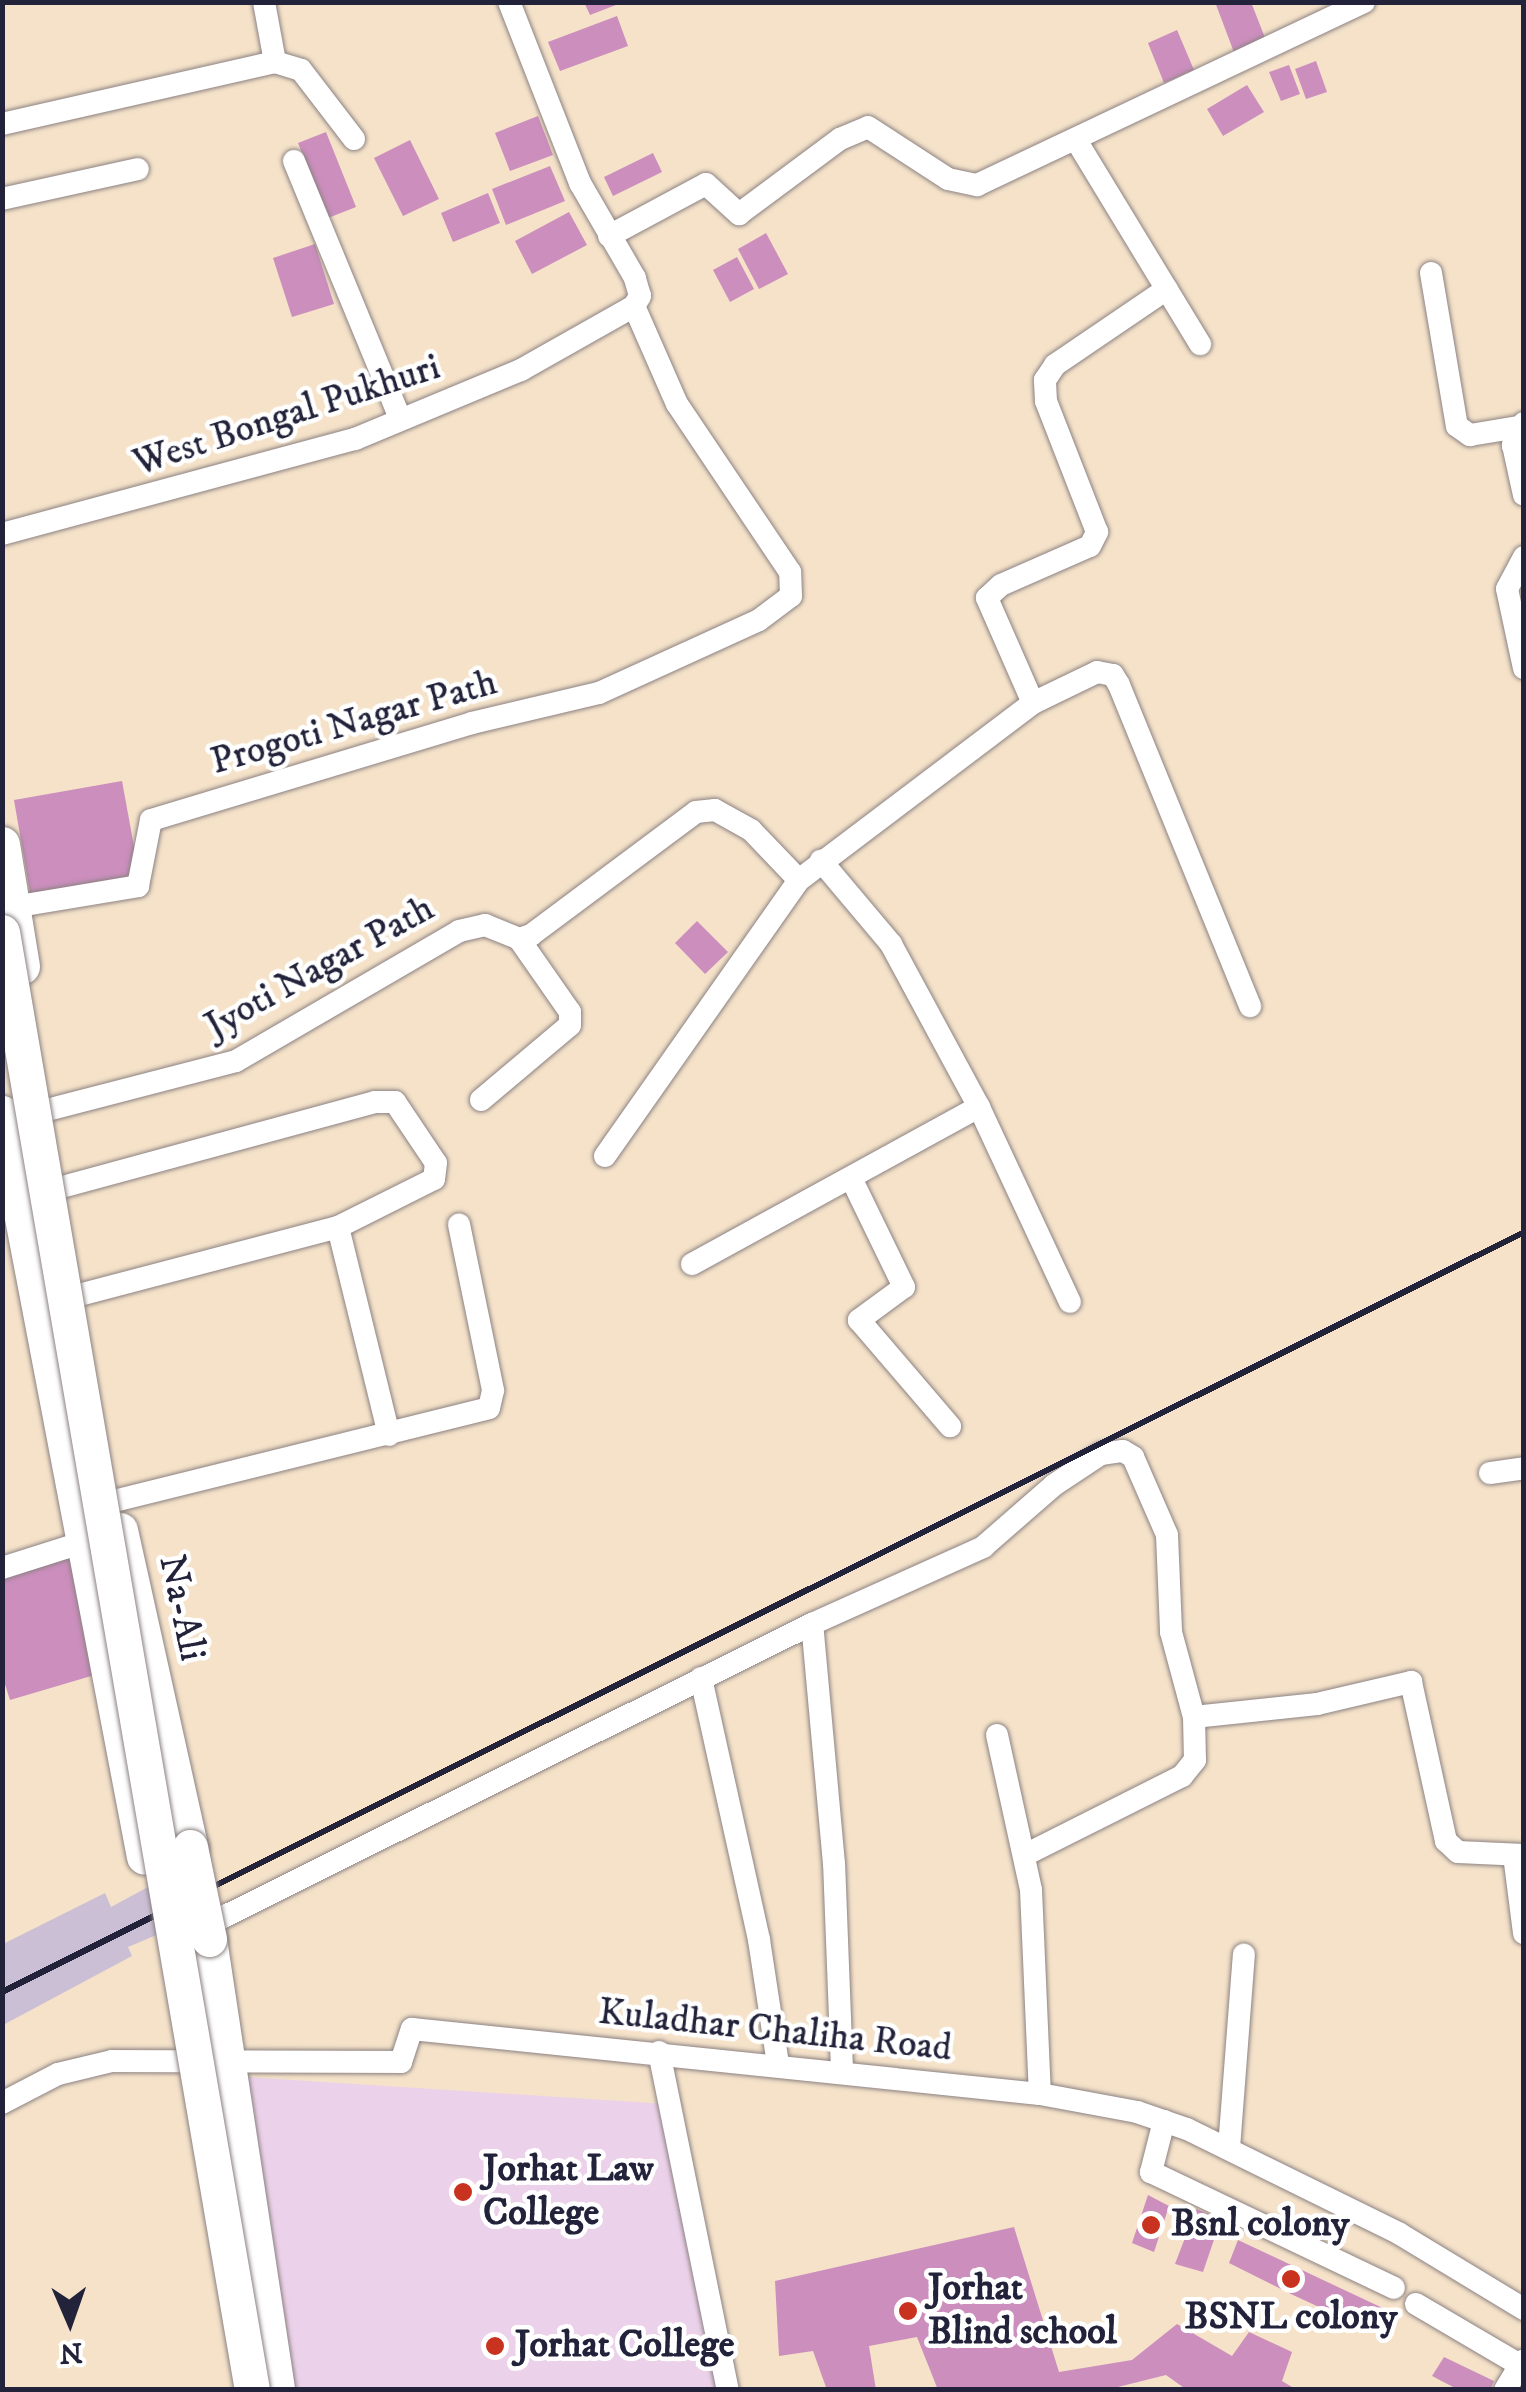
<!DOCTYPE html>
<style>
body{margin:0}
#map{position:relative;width:1526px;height:2392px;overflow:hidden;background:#f5e2c9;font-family:"IM FELL DW Pica",serif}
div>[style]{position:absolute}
.built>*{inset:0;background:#ecd1ea}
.industrial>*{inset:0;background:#cbbfd5}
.building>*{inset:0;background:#cb8ebd}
.roads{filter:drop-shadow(0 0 2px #8c8282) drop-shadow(0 0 2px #8c8282)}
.minor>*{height:22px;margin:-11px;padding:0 11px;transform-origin:11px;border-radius:11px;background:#fff}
.primary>*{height:35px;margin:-17.5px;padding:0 17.5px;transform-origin:17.5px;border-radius:17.5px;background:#fff}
.rail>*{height:6px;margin:-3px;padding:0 3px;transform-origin:3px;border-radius:3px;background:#22223b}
.bridges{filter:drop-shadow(0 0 2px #8c8282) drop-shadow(0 0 2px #8c8282)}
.primary-bridge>*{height:35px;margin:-17.5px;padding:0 17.5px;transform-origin:17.5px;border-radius:17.5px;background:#fff}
.dots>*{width:28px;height:28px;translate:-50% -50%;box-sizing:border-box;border:5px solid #fff;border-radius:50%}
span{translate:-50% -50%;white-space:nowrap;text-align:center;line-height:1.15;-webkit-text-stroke:9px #fff;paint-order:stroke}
.street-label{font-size:38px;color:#22223b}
.poi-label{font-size:38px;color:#22223b;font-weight:700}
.left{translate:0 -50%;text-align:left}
.frame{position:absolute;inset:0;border:5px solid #22223b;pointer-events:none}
.north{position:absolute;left:20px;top:2272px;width:100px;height:100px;-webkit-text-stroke:8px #fff;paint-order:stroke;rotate:178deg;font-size:28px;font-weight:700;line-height:40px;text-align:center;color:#22223b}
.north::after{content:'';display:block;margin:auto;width:35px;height:45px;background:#22223b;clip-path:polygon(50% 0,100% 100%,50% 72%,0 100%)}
</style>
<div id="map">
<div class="built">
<i style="clip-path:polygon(229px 2076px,667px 2104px,724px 2389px,283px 2389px)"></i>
</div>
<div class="industrial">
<i style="clip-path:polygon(161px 1880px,173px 1928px,128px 1947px,132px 1956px,3px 2025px,3px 1944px,105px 1893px,111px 1907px)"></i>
</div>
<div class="building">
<i style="clip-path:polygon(584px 2px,621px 2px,621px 3px,590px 15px)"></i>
<i style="clip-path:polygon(1215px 2px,1251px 2px,1267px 43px,1235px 55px)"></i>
<i style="clip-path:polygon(617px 16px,628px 46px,560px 71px,548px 42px)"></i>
<i style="clip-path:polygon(1177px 30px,1194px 70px,1164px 83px,1148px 43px)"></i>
<i style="clip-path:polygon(1316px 61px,1327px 92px,1306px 99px,1295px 69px)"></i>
<i style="clip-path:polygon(1289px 65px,1300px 94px,1281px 101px,1269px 72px)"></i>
<i style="clip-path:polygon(1247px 85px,1264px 112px,1223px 136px,1207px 109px)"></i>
<i style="clip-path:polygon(538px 116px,553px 155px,510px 171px,495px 133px)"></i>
<i style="clip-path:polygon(326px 132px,356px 207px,328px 218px,298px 143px)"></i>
<i style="clip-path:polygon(410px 140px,439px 199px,403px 216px,374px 158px)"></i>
<i style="clip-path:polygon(653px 153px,662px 172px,613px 196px,604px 177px)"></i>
<i style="clip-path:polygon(550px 166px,565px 201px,506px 225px,492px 189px)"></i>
<i style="clip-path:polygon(488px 193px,500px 223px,453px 242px,441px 213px)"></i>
<i style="clip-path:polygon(569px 212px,587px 245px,532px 274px,515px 241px)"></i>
<i style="clip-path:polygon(766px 233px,788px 274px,759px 289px,738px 249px)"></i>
<i style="clip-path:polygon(315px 244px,334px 304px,292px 317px,273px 258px)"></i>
<i style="clip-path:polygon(737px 257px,754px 289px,730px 302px,713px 270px)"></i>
<i style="clip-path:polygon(122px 781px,140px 879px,30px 893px,14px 800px)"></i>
<i style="clip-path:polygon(697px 921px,728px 952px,705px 974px,675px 943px)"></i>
<i style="clip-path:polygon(77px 1550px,98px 1674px,10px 1700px,2px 1675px,2px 1574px)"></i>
<i style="clip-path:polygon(1148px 2195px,1169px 2206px,1154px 2252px,1132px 2243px)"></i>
<i style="clip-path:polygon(1196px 2209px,1221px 2219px,1203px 2272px,1175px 2264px)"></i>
<i style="clip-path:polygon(1014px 2227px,1059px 2372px,1132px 2360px,1177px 2324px,1232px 2356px,1249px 2332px,1292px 2352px,1282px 2381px,1297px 2390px,1187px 2390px,1166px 2375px,1106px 2390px,938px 2390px,917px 2337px,869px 2346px,876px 2390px,827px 2390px,813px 2351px,779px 2356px,775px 2281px)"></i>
<i style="clip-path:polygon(1238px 2240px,1389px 2311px,1371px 2331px,1293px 2295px,1229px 2263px)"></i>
<i style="clip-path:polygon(1444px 2357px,1494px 2381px,1490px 2390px,1459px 2390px,1432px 2376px)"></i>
</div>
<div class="roads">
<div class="minor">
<i style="left:264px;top:2px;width:61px;rotate:79.6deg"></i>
<i style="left:2px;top:124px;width:280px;rotate:-12.8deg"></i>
<i style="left:275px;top:62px;width:27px;rotate:17deg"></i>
<i style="left:301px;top:70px;width:87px;rotate:52.5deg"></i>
<i style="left:1076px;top:140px;width:239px;rotate:58.7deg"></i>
<i style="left:294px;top:161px;width:278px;rotate:67.6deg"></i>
<i style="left:2px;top:199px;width:139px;rotate:-12.4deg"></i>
<i style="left:609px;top:236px;width:110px;rotate:-28.2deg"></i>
<i style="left:706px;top:184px;width:45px;rotate:42.3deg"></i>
<i style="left:739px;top:214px;width:126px;rotate:-36.6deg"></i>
<i style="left:840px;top:139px;width:30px;rotate:-23deg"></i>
<i style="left:868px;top:127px;width:95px;rotate:33deg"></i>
<i style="left:948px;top:179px;width:30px;rotate:12deg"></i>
<i style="left:977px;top:185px;width:428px;rotate:-25.3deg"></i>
<i style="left:1431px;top:273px;width:155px;rotate:80.4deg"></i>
<i style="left:1457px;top:426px;width:16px;rotate:35deg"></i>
<i style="left:1470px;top:435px;width:50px;rotate:-9.3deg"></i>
<i style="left:1524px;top:423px;width:25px;rotate:117deg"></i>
<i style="left:1513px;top:445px;width:51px;rotate:77.6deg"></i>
<i style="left:2px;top:534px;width:366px;rotate:-15.1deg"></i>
<i style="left:355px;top:439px;width:180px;rotate:-22.6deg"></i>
<i style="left:521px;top:370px;width:130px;rotate:-29.5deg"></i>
<i style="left:1524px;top:557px;width:36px;rotate:118deg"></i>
<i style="left:1507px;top:589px;width:81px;rotate:77.9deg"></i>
<i style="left:1033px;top:703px;width:115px;rotate:-113.7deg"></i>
<i style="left:987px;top:598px;width:19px;rotate:-43deg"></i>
<i style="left:1001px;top:585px;width:97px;rotate:-23.7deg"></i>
<i style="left:1090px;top:546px;width:16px;rotate:-63deg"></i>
<i style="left:1097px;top:532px;width:141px;rotate:-111.3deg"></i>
<i style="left:1046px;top:401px;width:21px;rotate:-93deg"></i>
<i style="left:1045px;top:380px;width:18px;rotate:-56deg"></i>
<i style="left:1055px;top:365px;width:135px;rotate:-34.2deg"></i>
<i style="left:13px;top:907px;width:127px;rotate:-9.5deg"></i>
<i style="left:138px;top:886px;width:67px;rotate:-78.9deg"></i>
<i style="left:151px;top:820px;width:335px;rotate:-16.8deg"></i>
<i style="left:472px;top:723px;width:130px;rotate:-13.3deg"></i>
<i style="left:599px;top:693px;width:176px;rotate:-24.5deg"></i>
<i style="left:759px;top:620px;width:40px;rotate:-37deg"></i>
<i style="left:791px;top:596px;width:24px;rotate:-92deg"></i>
<i style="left:790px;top:572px;width:202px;rotate:-123.9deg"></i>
<i style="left:677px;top:404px;width:107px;rotate:-113.7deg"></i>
<i style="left:634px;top:306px;width:12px;rotate:-59deg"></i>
<i style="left:640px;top:296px;width:19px;rotate:-106deg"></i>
<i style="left:635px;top:278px;width:110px;rotate:-120.1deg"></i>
<i style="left:580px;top:183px;width:194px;rotate:-111.4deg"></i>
<i style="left:481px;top:1100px;width:116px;rotate:-40.1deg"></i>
<i style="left:570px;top:1025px;width:13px;rotate:-90deg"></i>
<i style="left:570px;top:1012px;width:89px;rotate:-124.9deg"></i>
<i style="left:979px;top:1107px;width:215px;rotate:65deg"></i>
<i style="left:47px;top:1110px;width:195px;rotate:-14.5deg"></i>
<i style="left:236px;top:1061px;width:258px;rotate:-30.2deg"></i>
<i style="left:459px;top:931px;width:27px;rotate:-13deg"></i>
<i style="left:485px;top:925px;width:37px;rotate:22deg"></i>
<i style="left:519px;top:939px;width:13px;rotate:-18deg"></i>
<i style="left:531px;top:935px;width:206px;rotate:-36.7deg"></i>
<i style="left:696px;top:812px;width:19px;rotate:-6deg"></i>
<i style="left:715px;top:810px;width:41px;rotate:29.1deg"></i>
<i style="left:751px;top:830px;width:69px;rotate:46.2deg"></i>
<i style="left:605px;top:1156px;width:337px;rotate:-54.9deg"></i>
<i style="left:799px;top:880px;width:293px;rotate:-37.1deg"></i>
<i style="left:1033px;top:703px;width:71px;rotate:-25.8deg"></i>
<i style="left:1097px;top:672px;width:16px;rotate:11deg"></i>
<i style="left:1113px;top:675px;width:12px;rotate:59deg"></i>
<i style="left:1119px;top:685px;width:347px;rotate:67.8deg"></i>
<i style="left:852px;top:1180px;width:119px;rotate:64.1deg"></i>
<i style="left:904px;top:1287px;width:56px;rotate:143.7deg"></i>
<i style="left:859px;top:1320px;width:140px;rotate:49.4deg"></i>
<i style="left:62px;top:1187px;width:324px;rotate:-15.2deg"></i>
<i style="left:375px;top:1102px;width:20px"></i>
<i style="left:395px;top:1102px;width:73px;rotate:56.1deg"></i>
<i style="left:436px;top:1163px;width:16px;rotate:97deg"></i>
<i style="left:434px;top:1179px;width:107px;rotate:153.4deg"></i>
<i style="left:692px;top:1264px;width:327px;rotate:-28.7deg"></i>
<i style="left:979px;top:1107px;width:185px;rotate:-118.4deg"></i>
<i style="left:891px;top:944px;width:109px;rotate:-130.1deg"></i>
<i style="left:79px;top:1295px;width:268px;rotate:-14.7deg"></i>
<i style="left:338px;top:1227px;width:214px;rotate:76.2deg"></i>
<i style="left:1490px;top:1473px;width:34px;rotate:-8deg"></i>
<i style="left:114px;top:1501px;width:386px;rotate:-13.9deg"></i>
<i style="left:489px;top:1408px;width:18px;rotate:-77deg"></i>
<i style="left:493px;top:1390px;width:169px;rotate:-101.6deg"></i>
<i style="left:2px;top:1568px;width:86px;rotate:-17.6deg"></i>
<i style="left:701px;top:1678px;width:268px;rotate:77.5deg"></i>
<i style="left:759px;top:1940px;width:125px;rotate:81.3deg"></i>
<i style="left:1194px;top:1717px;width:124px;rotate:-6deg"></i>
<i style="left:1317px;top:1704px;width:97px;rotate:-13.2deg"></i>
<i style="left:1411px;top:1682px;width:163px;rotate:77.6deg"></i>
<i style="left:1446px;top:1841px;width:16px;rotate:43deg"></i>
<i style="left:1458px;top:1852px;width:66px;rotate:2.6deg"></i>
<i style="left:997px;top:1735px;width:159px;rotate:77.6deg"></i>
<i style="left:1031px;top:1890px;width:204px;rotate:87.5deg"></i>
<i style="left:1514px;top:1855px;width:79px;rotate:82.7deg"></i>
<i style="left:207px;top:1925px;width:676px;rotate:-26.45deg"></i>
<i style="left:659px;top:2052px;width:345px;rotate:78.5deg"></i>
<i style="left:842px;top:2070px;width:206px;rotate:-92.2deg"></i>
<i style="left:834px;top:1864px;width:241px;rotate:-95.2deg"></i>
<i style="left:812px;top:1624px;width:188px;rotate:-24.2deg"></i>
<i style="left:983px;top:1547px;width:94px;rotate:-41.1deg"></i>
<i style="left:1054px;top:1485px;width:56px;rotate:-33.4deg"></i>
<i style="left:1101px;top:1454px;width:22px;rotate:-8deg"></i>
<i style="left:1123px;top:1451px;width:12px;rotate:31deg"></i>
<i style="left:1133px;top:1457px;width:85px;rotate:66.4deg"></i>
<i style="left:1167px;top:1535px;width:97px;rotate:87.6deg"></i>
<i style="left:1171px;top:1632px;width:88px;rotate:74.9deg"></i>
<i style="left:1194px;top:1717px;width:43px;rotate:88.7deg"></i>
<i style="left:1195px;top:1760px;width:21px;rotate:129deg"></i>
<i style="left:1182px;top:1776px;width:176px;rotate:153.3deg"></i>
<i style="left:2px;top:2103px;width:63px;rotate:-27.4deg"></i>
<i style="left:58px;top:2074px;width:56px;rotate:-13.5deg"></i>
<i style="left:112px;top:2061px;width:289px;rotate:0.2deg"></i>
<i style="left:401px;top:2062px;width:35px;rotate:-72deg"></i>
<i style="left:412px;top:2029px;width:631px;rotate:5.91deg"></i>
<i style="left:1040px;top:2094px;width:99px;rotate:10.5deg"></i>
<i style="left:1137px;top:2112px;width:53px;rotate:18.8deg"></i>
<i style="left:1187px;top:2129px;width:237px;rotate:26.2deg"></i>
<i style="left:1400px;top:2234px;width:145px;rotate:31.2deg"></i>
<i style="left:1164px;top:2121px;width:53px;rotate:104.3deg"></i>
<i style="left:1151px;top:2172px;width:269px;rotate:25.5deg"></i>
<i style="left:1229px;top:2148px;width:194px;rotate:-85.6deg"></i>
<i style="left:1416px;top:2304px;width:121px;rotate:30.4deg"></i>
<i style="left:1520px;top:2365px;width:6px;rotate:-51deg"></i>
<i style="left:1505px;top:2390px;width:29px;rotate:-59deg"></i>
</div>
<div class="primary">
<i style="left:2px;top:844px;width:124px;rotate:80.7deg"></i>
<i style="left:2px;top:1113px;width:757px;rotate:79.19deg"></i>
<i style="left:120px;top:1530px;width:325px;rotate:77.5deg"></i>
<i style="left:209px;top:1939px;width:456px;rotate:81.4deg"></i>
</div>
</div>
<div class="rail">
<i style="left:2px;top:1992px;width:1701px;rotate:-26.53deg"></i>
</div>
<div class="bridges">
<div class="primary-bridge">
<i style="left:2px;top:932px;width:1479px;rotate:80.27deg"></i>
<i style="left:190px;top:1847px;width:94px;rotate:78.3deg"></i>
</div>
</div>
<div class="dots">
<i style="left:463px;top:2192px;background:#c8321e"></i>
<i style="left:1151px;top:2225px;background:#c8321e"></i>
<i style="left:1291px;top:2279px;background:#c8321e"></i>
<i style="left:908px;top:2311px;background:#c8321e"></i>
<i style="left:495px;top:2346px;background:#c8321e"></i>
</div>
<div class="street-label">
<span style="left:287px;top:416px;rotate:-18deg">West Bongal Pukhuri</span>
<span style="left:354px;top:723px;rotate:-16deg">Progoti Nagar Path</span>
<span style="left:320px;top:968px;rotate:-29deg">Jyoti Nagar Path</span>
<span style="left:181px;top:1608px;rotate:78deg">Na-Ali</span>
<span style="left:775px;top:2031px;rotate:6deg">Kuladhar Chaliha Road</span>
</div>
<div class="poi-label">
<span class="left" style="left:483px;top:2192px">Jorhat Law<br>College</span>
<span class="left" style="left:1171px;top:2225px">Bsnl colony</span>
<span class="left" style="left:928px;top:2311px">Jorhat<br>Blind school</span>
<span style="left:1291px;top:2318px">BSNL colony</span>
<span class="left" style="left:515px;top:2346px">Jorhat College</span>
</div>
<div class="frame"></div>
<div class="north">N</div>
</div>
